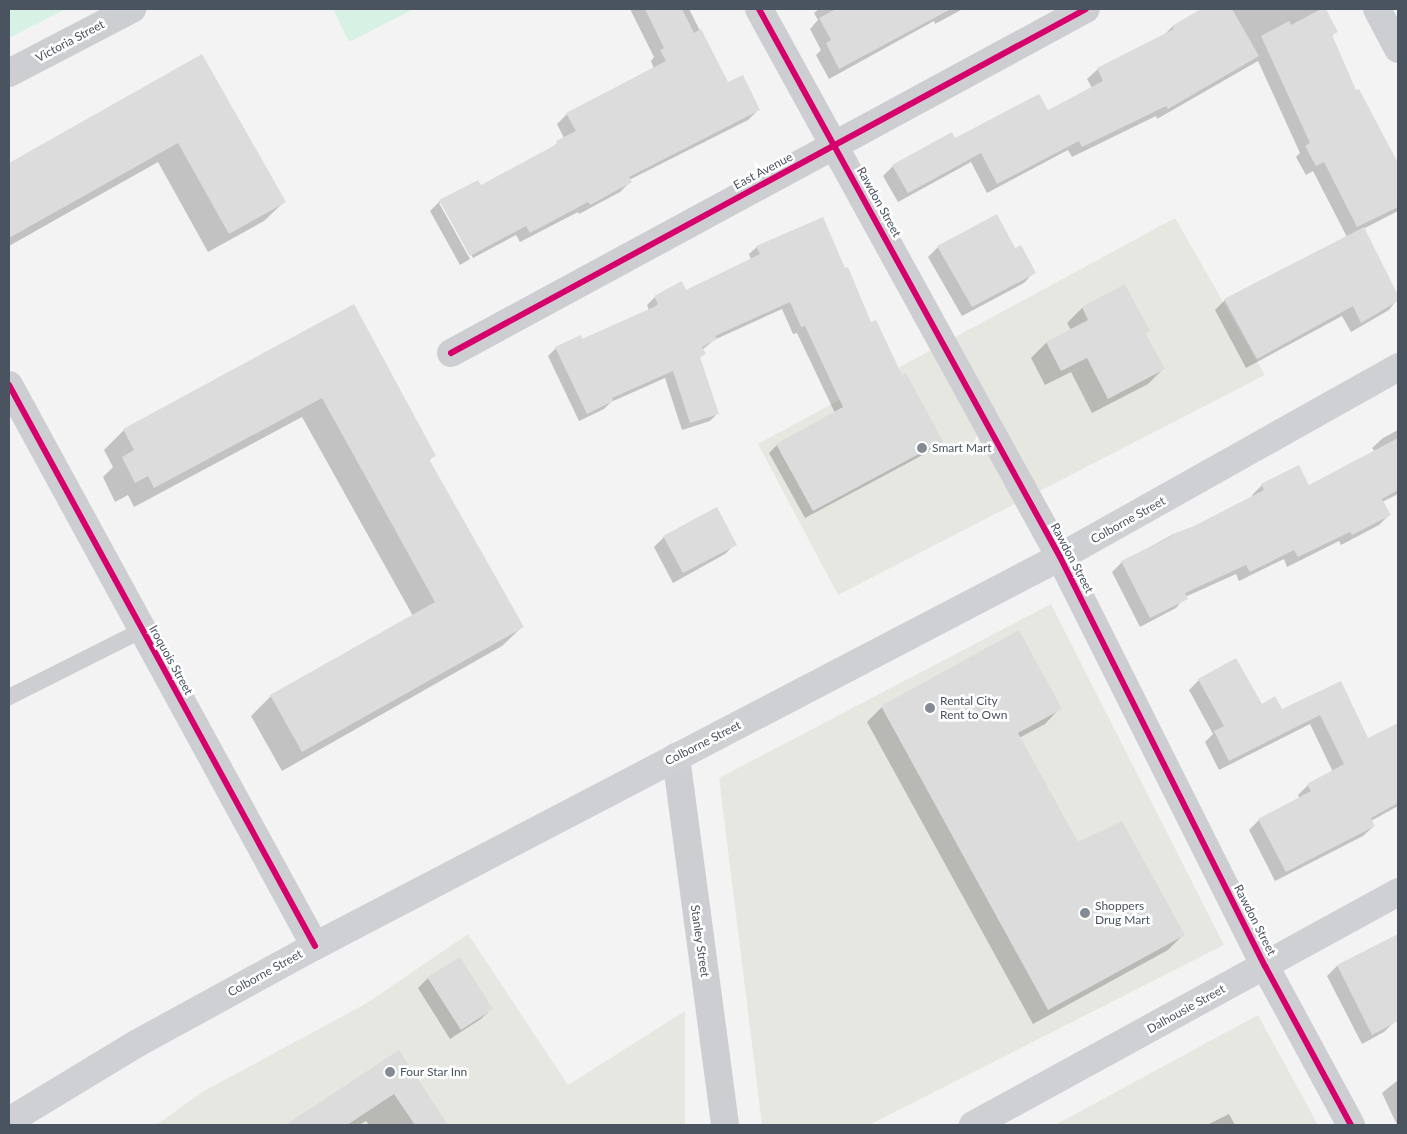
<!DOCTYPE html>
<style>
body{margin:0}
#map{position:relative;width:1407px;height:1134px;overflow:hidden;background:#f3f3f3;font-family:Lato,sans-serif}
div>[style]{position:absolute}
.commercial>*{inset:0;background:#e7e7e2}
.green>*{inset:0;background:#d8f1e5}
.shadow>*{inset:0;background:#0003}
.building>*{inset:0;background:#dcdcdd}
.service>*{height:16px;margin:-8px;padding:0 8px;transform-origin:8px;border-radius:8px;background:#cdced1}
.minor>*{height:28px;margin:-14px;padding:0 14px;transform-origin:14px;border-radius:14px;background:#cdced1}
.tertiary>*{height:28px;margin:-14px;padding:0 14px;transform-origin:14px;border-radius:14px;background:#cdced1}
.secondary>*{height:28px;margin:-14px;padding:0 14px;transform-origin:14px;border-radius:14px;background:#ced0d4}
.cycleway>*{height:6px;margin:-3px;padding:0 3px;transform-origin:3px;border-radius:3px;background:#d6006c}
.dots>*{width:14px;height:14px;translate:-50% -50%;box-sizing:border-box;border:2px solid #fff;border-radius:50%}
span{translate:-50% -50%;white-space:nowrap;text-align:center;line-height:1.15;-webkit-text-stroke:5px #fff;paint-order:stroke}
.street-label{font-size:12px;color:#4a5360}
.poi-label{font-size:12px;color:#4a5360}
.left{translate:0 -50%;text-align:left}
.frame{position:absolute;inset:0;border:10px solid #4a5360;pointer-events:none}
</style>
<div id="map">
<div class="commercial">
<i style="clip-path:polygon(1175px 218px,1265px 375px,838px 595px,758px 444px)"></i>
<i style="clip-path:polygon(1051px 604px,1224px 945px,869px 1125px,762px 1125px,719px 778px)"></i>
<i style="clip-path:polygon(468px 934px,568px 1085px,685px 1011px,685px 1125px,156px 1125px,204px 1091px,367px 1003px)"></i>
<i style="clip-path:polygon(1258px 1015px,1318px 1125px,1055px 1125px)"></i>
</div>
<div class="green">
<i style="clip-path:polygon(9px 9px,66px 9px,9px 38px)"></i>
<i style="clip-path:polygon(333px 9px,409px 9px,410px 11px,349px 42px)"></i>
</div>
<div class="shadow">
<i style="clip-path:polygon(630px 9px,689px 9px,727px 84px,758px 110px,748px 120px,629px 180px,630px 182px,620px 192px,579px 214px,578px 212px,520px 242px,516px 235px,473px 258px,442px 203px,439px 203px,470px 259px,460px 265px,430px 211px,440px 201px,480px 187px,550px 149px,564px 138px,557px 124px,567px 114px,654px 69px,651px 61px,654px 57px)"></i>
<i style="clip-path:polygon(819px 9px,963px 9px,935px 24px,934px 21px,829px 79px,816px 55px,821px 50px,810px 29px,818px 20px,814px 13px)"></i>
<i style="clip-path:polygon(1204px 9px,1324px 9px,1336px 31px,1332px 36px,1356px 92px,1358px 91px,1398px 168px,1398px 211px,1363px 229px,1398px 298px,1389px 310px,1351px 332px,1342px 316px,1246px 368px,1215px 310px,1225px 300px,1347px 237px,1313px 171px,1306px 175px,1296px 157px,1300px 153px,1258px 61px,1157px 119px,1156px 116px,1072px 157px,1068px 150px,987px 193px,971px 162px,898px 202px,883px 176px,893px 166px,954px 139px,1047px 112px,1092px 88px,1087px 79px,1098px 69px,1163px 36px,1172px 27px)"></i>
<i style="clip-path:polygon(201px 56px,284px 202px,264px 221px,208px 252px,158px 162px,9px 246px,9px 164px)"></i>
<i style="clip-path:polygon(757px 247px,870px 324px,942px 441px,934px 449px,805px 518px,769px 453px,777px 445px,835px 413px,797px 333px,793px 334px,782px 309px,714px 340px,702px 350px,704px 354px,699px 358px,718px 413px,710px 421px,682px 430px,665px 378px,611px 402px,604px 409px,579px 421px,548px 356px,556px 348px,582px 341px,649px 310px,647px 305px,655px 297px,686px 292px,751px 260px,749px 254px)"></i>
<i style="clip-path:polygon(938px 247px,1015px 250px,1034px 272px,1024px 283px,962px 316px,928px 257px)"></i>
<i style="clip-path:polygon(1124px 286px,1145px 334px,1163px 369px,1148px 384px,1092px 413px,1071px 372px,1045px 385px,1031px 358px,1046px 343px,1071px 330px,1067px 323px,1082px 308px)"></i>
<i style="clip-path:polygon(354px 306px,434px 456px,428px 461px,522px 627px,502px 646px,282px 771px,251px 716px,271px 696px,413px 616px,302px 417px,134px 507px,128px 495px,115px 502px,103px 477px,113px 467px,104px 450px,124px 430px)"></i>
<i style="clip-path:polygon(1398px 430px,1398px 494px,1382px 502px,1389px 515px,1379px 525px,1341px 545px,1339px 541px,1287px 567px,1284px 559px,1239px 581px,1236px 574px,1185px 597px,1176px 608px,1140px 627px,1112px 572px,1122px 562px,1170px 536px,1194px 527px,1253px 497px,1252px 495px,1262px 485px,1309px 486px,1375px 452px,1372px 448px,1383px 438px)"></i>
<i style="clip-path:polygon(664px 537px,735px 544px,725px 554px,673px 583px,654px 547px)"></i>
<i style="clip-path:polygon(1199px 680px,1261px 706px,1281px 711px,1340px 683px,1368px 739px,1398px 725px,1398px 806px,1371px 821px,1374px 826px,1363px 836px,1275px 881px,1249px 830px,1259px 820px,1300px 799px,1298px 795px,1308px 785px,1333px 772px,1310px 724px,1219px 770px,1205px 742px,1213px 734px,1189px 690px)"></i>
<i style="clip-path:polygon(882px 707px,1060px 708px,1045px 724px,1019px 738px,1078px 844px,1183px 935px,1168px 950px,1033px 1024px,867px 722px)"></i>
<i style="clip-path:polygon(1398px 935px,1398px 1013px,1392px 1019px,1394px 1022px,1384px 1032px,1362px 1044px,1327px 976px,1337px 966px)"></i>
<i style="clip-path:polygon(428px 978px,491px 1009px,481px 1019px,450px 1039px,418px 988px)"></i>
<i style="clip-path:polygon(399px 1052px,447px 1125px,369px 1125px,366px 1121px,359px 1125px,288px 1125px)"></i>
<i style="clip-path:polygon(1398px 1080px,1398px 1125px,1397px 1125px,1382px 1093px)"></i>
<i style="clip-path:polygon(1229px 1114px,1235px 1125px,1207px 1125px)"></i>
</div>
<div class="building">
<i style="clip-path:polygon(645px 9px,682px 9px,694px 33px,701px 29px,728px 82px,743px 75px,760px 110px,629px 177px,632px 182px,590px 205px,588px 202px,530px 233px,526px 226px,470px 256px,439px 200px,478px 180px,481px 185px,557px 144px,556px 141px,576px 131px,566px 113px,666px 61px,660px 50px,664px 48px)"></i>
<i style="clip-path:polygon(836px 9px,951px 9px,839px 69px,826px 43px,831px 40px,819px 18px)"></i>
<i style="clip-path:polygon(1201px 9px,1232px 9px,1259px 56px,1168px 109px,1166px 106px,1082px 147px,1079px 141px,997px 184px,981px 153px,908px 193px,892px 165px,952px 132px,955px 138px,1039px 94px,1048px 110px,1103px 81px,1097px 68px,1174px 29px,1172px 26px)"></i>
<i style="clip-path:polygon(1321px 9px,1326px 9px,1338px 32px,1332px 35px,1356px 90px,1359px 89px,1398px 163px,1398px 207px,1357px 227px,1324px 162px,1316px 166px,1305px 146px,1310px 143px,1261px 36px,1289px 21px,1291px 25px)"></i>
<i style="clip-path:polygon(202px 54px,286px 202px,229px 234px,178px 143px,9px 238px,9px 163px)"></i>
<i style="clip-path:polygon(997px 214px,1015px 248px,1021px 245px,1036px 273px,972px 307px,937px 246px)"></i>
<i style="clip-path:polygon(823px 217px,845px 268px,848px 267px,871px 322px,876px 320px,902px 375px,906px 373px,943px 441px,813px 511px,776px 444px,843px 407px,805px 326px,801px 327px,790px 302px,715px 336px,717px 339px,702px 347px,706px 354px,700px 357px,719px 414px,690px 423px,673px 371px,612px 398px,613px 401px,587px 414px,555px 347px,581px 335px,582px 339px,654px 307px,658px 304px,654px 296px,682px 281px,686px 290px,760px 254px,756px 246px)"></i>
<i style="clip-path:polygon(1364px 227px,1398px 295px,1398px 301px,1361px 323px,1353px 306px,1257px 359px,1224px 299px)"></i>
<i style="clip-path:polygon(1125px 284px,1150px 331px,1146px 334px,1165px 369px,1108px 399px,1087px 358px,1061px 371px,1046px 342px,1088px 320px,1082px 307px)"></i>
<i style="clip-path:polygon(354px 304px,436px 456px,429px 459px,524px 627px,302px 752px,270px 695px,435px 602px,322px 398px,154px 488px,148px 476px,135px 483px,122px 457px,134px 450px,123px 429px)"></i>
<i style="clip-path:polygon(1398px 438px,1398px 490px,1382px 499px,1391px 515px,1352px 535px,1350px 532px,1298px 557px,1294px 550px,1250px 572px,1246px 565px,1185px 593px,1188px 599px,1150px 618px,1121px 561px,1170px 537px,1170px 535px,1194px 526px,1264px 490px,1261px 484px,1299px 465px,1309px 485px)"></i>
<i style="clip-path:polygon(717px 507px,737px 545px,683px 573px,663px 536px)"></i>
<i style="clip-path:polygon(1019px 630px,1062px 709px,1018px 733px,1078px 842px,1122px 821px,1185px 935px,1048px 1010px,881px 706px)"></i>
<i style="clip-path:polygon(1236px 658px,1262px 704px,1275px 696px,1282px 709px,1341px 681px,1368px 738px,1398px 723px,1398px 803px,1371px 818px,1375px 826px,1286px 872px,1258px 819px,1311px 791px,1307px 784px,1344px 764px,1320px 715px,1229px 761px,1214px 731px,1224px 726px,1198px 679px)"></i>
<i style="clip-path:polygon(1398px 934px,1398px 1021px,1372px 1035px,1337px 965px)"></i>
<i style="clip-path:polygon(460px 957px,493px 1009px,461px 1030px,427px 977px)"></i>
<i style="clip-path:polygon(399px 1050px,448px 1125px,415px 1125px,394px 1094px,347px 1125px,285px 1125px)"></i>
</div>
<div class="service">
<i style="left:9px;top:697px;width:149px;rotate:-26.7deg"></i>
</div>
<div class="minor">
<i style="left:759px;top:9px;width:625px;rotate:61.22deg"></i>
<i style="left:1060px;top:557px;width:457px;rotate:63.4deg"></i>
<i style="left:1265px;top:966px;width:181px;rotate:61.6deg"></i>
<i style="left:1377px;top:9px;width:45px;rotate:62.3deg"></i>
<i style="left:9px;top:73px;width:139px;rotate:-27.5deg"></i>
<i style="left:451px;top:353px;width:722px;rotate:-28.45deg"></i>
<i style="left:9px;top:385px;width:639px;rotate:61.39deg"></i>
</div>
<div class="tertiary">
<i style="left:676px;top:757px;width:371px;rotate:82.4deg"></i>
</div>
<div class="secondary">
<i style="left:9px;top:1121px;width:149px;rotate:-31.2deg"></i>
<i style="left:136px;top:1044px;width:204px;rotate:-28.7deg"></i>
<i style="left:315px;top:946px;width:840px;rotate:-27.57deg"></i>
<i style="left:1060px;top:557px;width:388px;rotate:-29.3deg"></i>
<i style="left:973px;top:1125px;width:485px;rotate:-28.7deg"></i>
</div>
<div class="cycleway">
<i style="left:759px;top:9px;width:625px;rotate:61.22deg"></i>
<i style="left:1060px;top:557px;width:457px;rotate:63.4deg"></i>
<i style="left:1265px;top:966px;width:181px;rotate:61.6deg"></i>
<i style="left:451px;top:353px;width:722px;rotate:-28.45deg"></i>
<i style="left:9px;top:385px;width:639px;rotate:61.39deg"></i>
</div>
<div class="dots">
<i style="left:922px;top:448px;background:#858b93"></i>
<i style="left:930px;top:708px;background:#858b93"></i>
<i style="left:1085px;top:913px;background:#858b93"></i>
<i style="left:390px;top:1072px;background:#858b93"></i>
</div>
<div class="street-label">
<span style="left:70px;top:41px;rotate:-28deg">Victoria Street</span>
<span style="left:763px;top:171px;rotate:-28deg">East Avenue</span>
<span style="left:879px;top:202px;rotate:61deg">Rawdon Street</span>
<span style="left:1128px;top:520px;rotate:-29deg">Colborne Street</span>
<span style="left:1072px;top:558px;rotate:62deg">Rawdon Street</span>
<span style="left:171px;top:660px;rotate:61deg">Iroquois Street</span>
<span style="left:703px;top:743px;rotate:-27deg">Colborne Street</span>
<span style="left:1255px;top:920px;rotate:63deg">Rawdon Street</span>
<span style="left:700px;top:941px;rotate:82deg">Stanley Street</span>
<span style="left:265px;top:973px;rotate:-29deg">Colborne Street</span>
<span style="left:1186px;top:1009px;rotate:-29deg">Dalhousie Street</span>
</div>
<div class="poi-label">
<span class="left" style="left:932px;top:448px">Smart Mart</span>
<span class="left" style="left:940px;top:708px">Rental City<br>Rent to Own</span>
<span class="left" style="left:1095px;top:913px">Shoppers<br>Drug Mart</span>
<span class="left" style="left:400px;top:1072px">Four Star Inn</span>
</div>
<div class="frame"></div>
</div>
